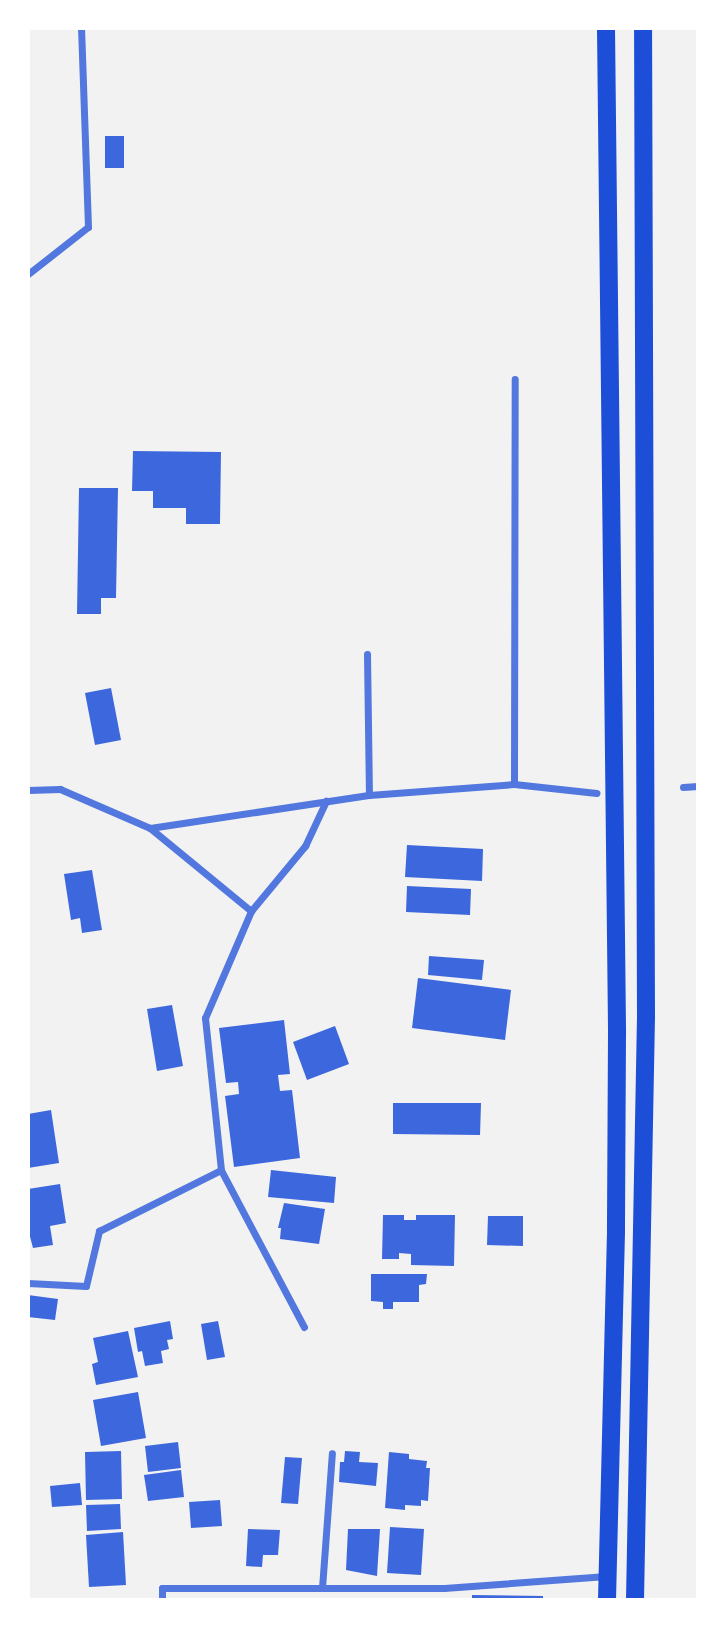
<!DOCTYPE html>
<style>
body{margin:0}
#map{position:relative;width:726px;height:1628px;overflow:hidden;background:#f2f2f2;font-family:"Sofia Sans Condensed",sans-serif}
div>[style]{position:absolute}
.building>*{inset:0;background:#3d67dc}
.minor>*{height:7px;margin:-3.5px;padding:0 3.5px;transform-origin:3.5px;border-radius:3.5px;background:#5277de}
.primary>*{height:18px;margin:-9px;padding:0 9px;transform-origin:9px;border-radius:9px;background:#1d4ed8}
span{translate:-50% -50%;white-space:nowrap;text-align:center;line-height:1.15;-webkit-text-stroke:7px #fff;paint-order:stroke}
.frame{position:absolute;inset:0;border:30px solid #fff;pointer-events:none}
</style>
<div id="map">
<div class="building">
<i style="clip-path:polygon(105px 136px,124px 136px,124px 168px,105px 168px)"></i>
<i style="clip-path:polygon(133px 451px,221px 452px,220px 524px,186px 524px,186px 508px,153px 508px,153px 491px,132px 491px)"></i>
<i style="clip-path:polygon(79px 488px,118px 488px,116px 598px,101px 598px,101px 614px,77px 614px)"></i>
<i style="clip-path:polygon(111px 688px,121px 740px,95px 745px,85px 693px)"></i>
<i style="clip-path:polygon(407px 845px,483px 849px,482px 881px,405px 877px)"></i>
<i style="clip-path:polygon(92px 870px,102px 930px,82px 933px,80px 918px,71px 920px,64px 874px)"></i>
<i style="clip-path:polygon(407px 886px,471px 889px,470px 915px,406px 912px)"></i>
<i style="clip-path:polygon(429px 956px,484px 960px,482px 980px,428px 975px)"></i>
<i style="clip-path:polygon(418px 978px,511px 990px,505px 1040px,412px 1028px)"></i>
<i style="clip-path:polygon(172px 1005px,183px 1066px,157px 1071px,147px 1009px)"></i>
<i style="clip-path:polygon(284px 1020px,290px 1074px,278px 1075px,280px 1091px,292px 1090px,300px 1158px,234px 1167px,225px 1096px,239px 1094px,238px 1082px,226px 1083px,219px 1028px)"></i>
<i style="clip-path:polygon(335px 1026px,349px 1064px,307px 1080px,293px 1042px)"></i>
<i style="clip-path:polygon(393px 1103px,481px 1103px,480px 1135px,393px 1134px)"></i>
<i style="clip-path:polygon(51px 1110px,59px 1163px,28px 1168px,28px 1114px)"></i>
<i style="clip-path:polygon(271px 1170px,336px 1177px,334px 1203px,268px 1197px)"></i>
<i style="clip-path:polygon(60px 1184px,66px 1223px,50px 1226px,53px 1245px,33px 1248px,28px 1229px,28px 1189px)"></i>
<i style="clip-path:polygon(284px 1203px,325px 1209px,319px 1244px,280px 1239px,281px 1228px,278px 1228px)"></i>
<i style="clip-path:polygon(383px 1215px,404px 1215px,404px 1220px,416px 1220px,416px 1215px,455px 1215px,454px 1266px,411px 1265px,411px 1254px,399px 1253px,399px 1259px,382px 1259px)"></i>
<i style="clip-path:polygon(488px 1216px,523px 1216px,523px 1246px,487px 1245px)"></i>
<i style="clip-path:polygon(371px 1274px,427px 1274px,426px 1284px,419px 1285px,419px 1302px,393px 1302px,393px 1309px,383px 1309px,383px 1302px,371px 1301px)"></i>
<i style="clip-path:polygon(28px 1295px,58px 1299px,55px 1320px,28px 1317px)"></i>
<i style="clip-path:polygon(170px 1321px,173px 1339px,167px 1340px,169px 1349px,161px 1351px,163px 1363px,145px 1366px,142px 1351px,138px 1352px,134px 1328px)"></i>
<i style="clip-path:polygon(218px 1321px,225px 1357px,207px 1360px,201px 1324px)"></i>
<i style="clip-path:polygon(128px 1331px,138px 1377px,96px 1385px,92px 1364px,98px 1362px,93px 1338px)"></i>
<i style="clip-path:polygon(138px 1392px,146px 1438px,101px 1446px,93px 1400px)"></i>
<i style="clip-path:polygon(178px 1442px,181px 1468px,148px 1472px,145px 1446px)"></i>
<i style="clip-path:polygon(121px 1451px,122px 1499px,86px 1500px,85px 1452px)"></i>
<i style="clip-path:polygon(345px 1451px,360px 1452px,359px 1462px,378px 1463px,376px 1486px,339px 1482px,340px 1462px,344px 1462px)"></i>
<i style="clip-path:polygon(389px 1452px,409px 1454px,409px 1459px,427px 1461px,426px 1468px,430px 1468px,428px 1501px,421px 1500px,421px 1506px,405px 1505px,405px 1510px,385px 1508px)"></i>
<i style="clip-path:polygon(285px 1457px,302px 1458px,298px 1504px,281px 1503px)"></i>
<i style="clip-path:polygon(181px 1470px,184px 1497px,148px 1501px,144px 1475px)"></i>
<i style="clip-path:polygon(80px 1483px,82px 1505px,52px 1507px,50px 1486px)"></i>
<i style="clip-path:polygon(220px 1500px,222px 1526px,191px 1528px,189px 1502px)"></i>
<i style="clip-path:polygon(120px 1504px,121px 1529px,87px 1531px,86px 1505px)"></i>
<i style="clip-path:polygon(390px 1527px,424px 1529px,421px 1575px,387px 1573px)"></i>
<i style="clip-path:polygon(248px 1529px,280px 1530px,278px 1555px,263px 1555px,262px 1567px,246px 1566px)"></i>
<i style="clip-path:polygon(348px 1529px,380px 1529px,377px 1576px,346px 1570px)"></i>
<i style="clip-path:polygon(123px 1532px,126px 1585px,89px 1587px,86px 1535px)"></i>
<i style="clip-path:polygon(472px 1595px,543px 1596px,543px 1600px,472px 1600px)"></i>
</div>
<div class="minor">
<i style="left:28px;top:274px;width:76px;rotate:-38.1deg"></i>
<i style="left:88px;top:227px;width:199px;rotate:-92deg"></i>
<i style="left:367px;top:654px;width:141px;rotate:89.2deg"></i>
<i style="left:514px;top:784px;width:405px;rotate:-89.9deg"></i>
<i style="left:683px;top:787px;width:15px;rotate:-4deg"></i>
<i style="left:28px;top:790px;width:32px;rotate:-2deg"></i>
<i style="left:60px;top:789px;width:98px;rotate:23.4deg"></i>
<i style="left:150px;top:828px;width:131px;rotate:39.4deg"></i>
<i style="left:150px;top:828px;width:221px;rotate:-8.6deg"></i>
<i style="left:369px;top:795px;width:145px;rotate:-4.3deg"></i>
<i style="left:514px;top:784px;width:83px;rotate:6.2deg"></i>
<i style="left:28px;top:1283px;width:58px;rotate:3deg"></i>
<i style="left:86px;top:1286px;width:57px;rotate:-76.7deg"></i>
<i style="left:99px;top:1231px;width:136px;rotate:-26.6deg"></i>
<i style="left:304px;top:1327px;width:178px;rotate:-117.9deg"></i>
<i style="left:221px;top:1170px;width:153px;rotate:-96deg"></i>
<i style="left:205px;top:1018px;width:116px;rotate:-66.7deg"></i>
<i style="left:251px;top:911px;width:85px;rotate:-50.3deg"></i>
<i style="left:305px;top:846px;width:50px;rotate:-65deg"></i>
<i style="left:322px;top:1588px;width:135px;rotate:-85.8deg"></i>
<i style="left:162px;top:1600px;width:12px;rotate:-90deg"></i>
<i style="left:162px;top:1588px;width:282px"></i>
<i style="left:444px;top:1588px;width:163px;rotate:-4.2deg"></i>
</div>
<div class="primary">
<i style="left:606px;top:28px;width:1006px;rotate:89.37deg"></i>
<i style="left:617px;top:1034px;width:198px;rotate:90.3deg"></i>
<i style="left:616px;top:1232px;width:368px;rotate:91.4deg"></i>
<i style="left:635px;top:1600px;width:583px;rotate:-88.92deg"></i>
<i style="left:646px;top:1017px;width:989px;rotate:-90.17deg"></i>
</div>
<div class="frame"></div>
</div>
